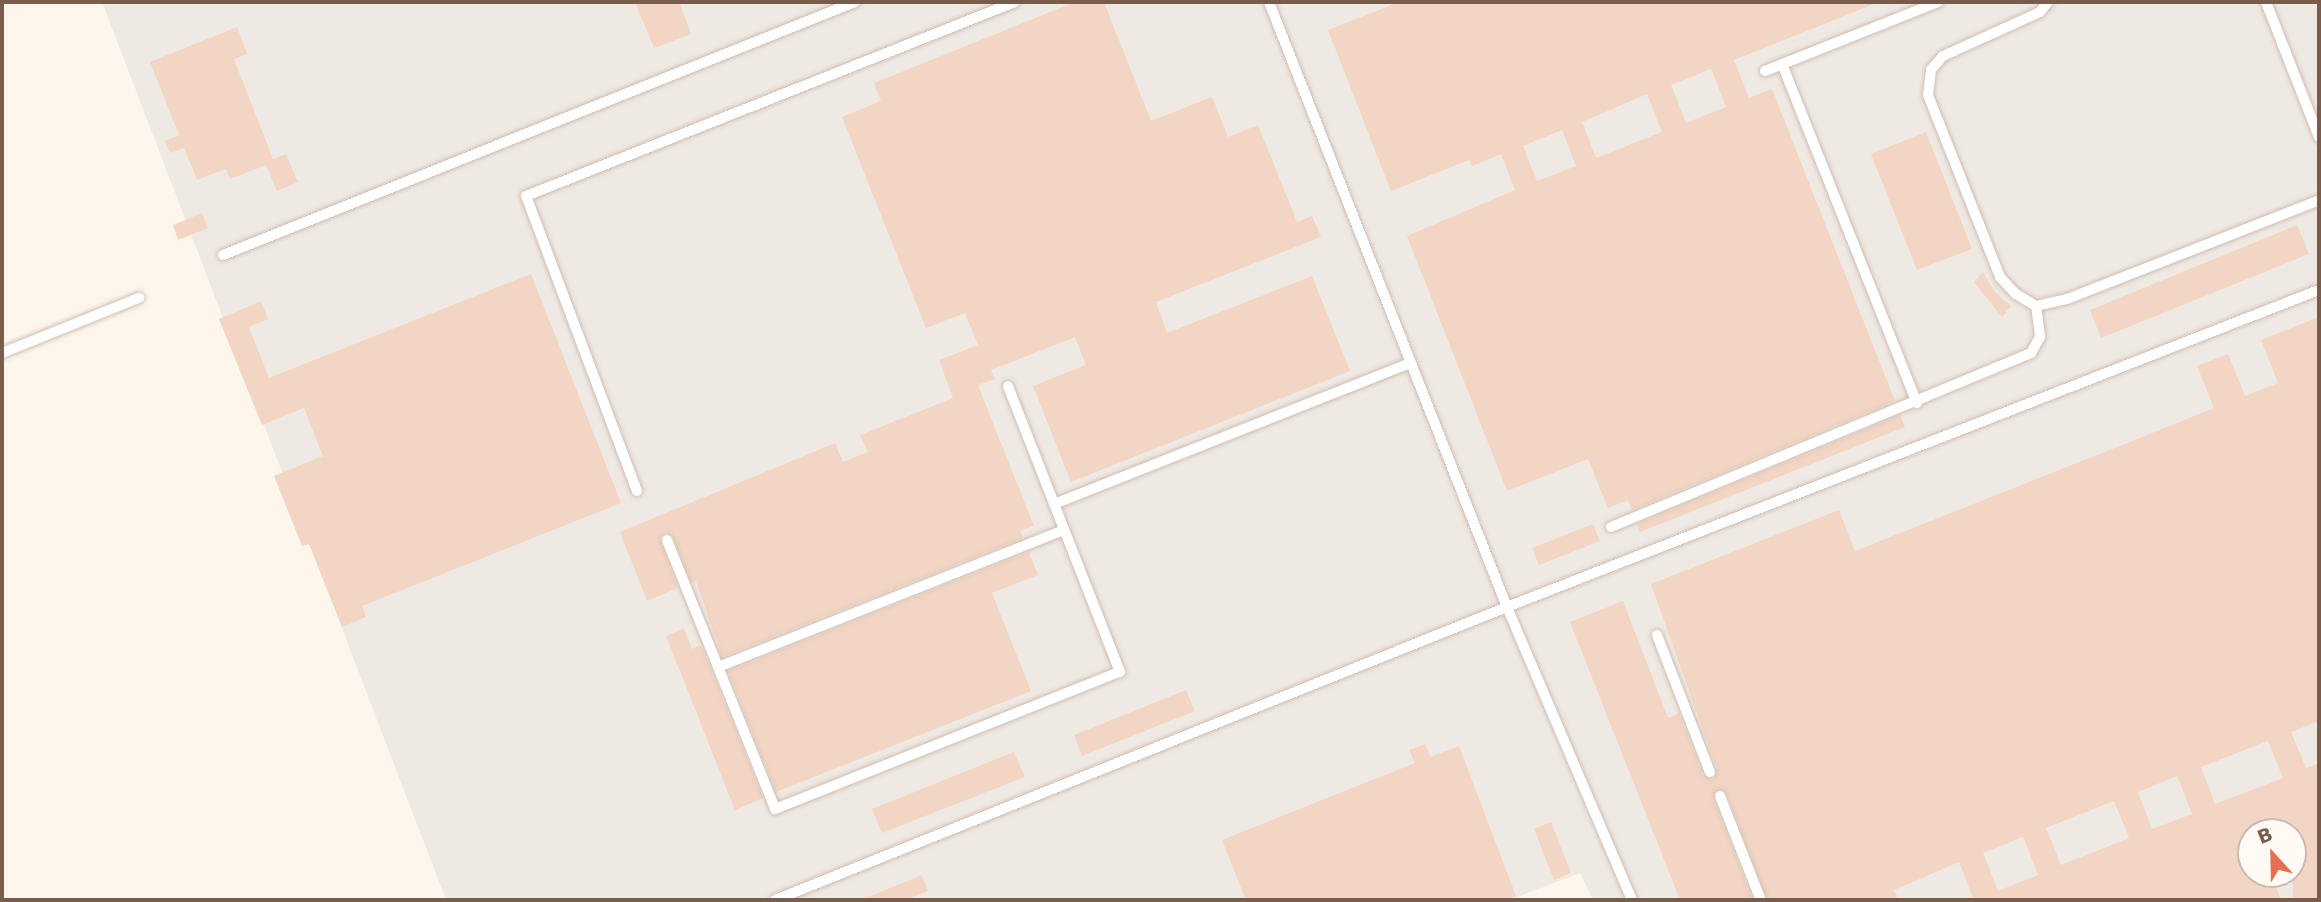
<!DOCTYPE html>
<style>
body{margin:0}
#map{position:relative;width:2321px;height:902px;overflow:hidden;background:#fdf6ec;font-family:"DejaVu Sans",sans-serif}
div>[style]{position:absolute}
.industrial>*{inset:0;background:#efe9e4}
.building>*{inset:0;background:#f3d5c3}
.roads{filter:drop-shadow(0 0 2px #d1beb0) drop-shadow(0 0 2px #d1beb0)}
.lane>*{height:10px;margin:-5px;padding:0 5px;transform-origin:5px;border-radius:5px;background:#fff}
span{translate:-50% -50%;white-space:nowrap;text-align:center;line-height:1.15;-webkit-text-stroke:5px #fffaf3;paint-order:stroke}
.frame{position:absolute;inset:0;border:4px solid #7a5c4d;pointer-events:none}
.north{position:absolute;left:2237px;top:818px;width:70px;height:70px;box-sizing:border-box;background:#fffaf3;border:2px solid #cabbb1;border-radius:50%;rotate:338deg;font-size:19px;font-weight:700;line-height:28px;text-align:center;color:#7a5c4d}
.north::after{content:'';display:block;margin:auto;width:24px;height:32px;background:#e76f51;clip-path:polygon(50% 0,100% 100%,50% 72%,0 100%)}
</style>
<div id="map">
<div class="industrial">
<i style="clip-path:polygon(evenodd,102px 2px,2319px 2px,2319px 900px,1593px 900px,1580px 873px,1510px 900px,446px 900px,102px 2px,2251px 832px,2293px 832px,2293px 874px,2251px 874px,2251px 832px)"></i>
</div>
<div class="building">
<i style="clip-path:polygon(635px 2px,679px 2px,691px 34px,654px 48px)"></i>
<i style="clip-path:polygon(1075px 2px,1104px 2px,1151px 121px,1212px 97px,1228px 137px,1258px 125px,1297px 222px,1312px 216px,1321px 237px,1156px 302px,1167px 333px,1312px 276px,1350px 371px,1071px 482px,1033px 386px,1086px 365px,1075px 337px,991px 370px,995px 379px,978px 385px,1034px 526px,1020px 531px,1023px 538px,722px 657px,696px 581px,692px 583px,672px 535px,665px 533px,660px 540px,678px 588px,647px 601px,620px 532px,835px 443px,843px 462px,868px 452px,860px 435px,953px 398px,939px 360px,978px 345px,965px 313px,926px 328px,842px 117px,881px 101px,874px 83px)"></i>
<i style="clip-path:polygon(evenodd,1399px 2px,1879px 2px,1734px 60px,1749px 98px,1772px 89px,1895px 401px,1632px 510px,1628px 500px,1608px 508px,1588px 459px,1507px 491px,1407px 236px,1515px 190px,1501px 154px,1472px 166px,1469px 160px,1391px 191px,1328px 30px,1399px 2px,1711px 69px,1726px 107px,1686px 123px,1671px 85px,1711px 69px,1399px 2px,1647px 94px,1662px 132px,1596px 158px,1582px 122px,1647px 94px,1399px 2px,1562px 130px,1576px 166px,1537px 181px,1523px 146px,1562px 130px)"></i>
<i style="clip-path:polygon(237px 27px,247px 54px,234px 59px,273px 159px,286px 154px,298px 182px,277px 191px,266px 165px,230px 179px,226px 169px,197px 180px,184px 148px,170px 153px,165px 141px,179px 135px,150px 62px)"></i>
<i style="clip-path:polygon(1926px 132px,1972px 249px,1917px 270px,1871px 154px)"></i>
<i style="clip-path:polygon(202px 213px,208px 228px,178px 240px,173px 225px)"></i>
<i style="clip-path:polygon(2297px 225px,2309px 254px,2101px 338px,2090px 310px)"></i>
<i style="clip-path:polygon(1983px 272px,1994px 291px,2011px 306px,2002px 317px,1974px 282px)"></i>
<i style="clip-path:polygon(531px 274px,621px 503px,362px 606px,366px 617px,342px 627px,309px 544px,302px 546px,274px 476px,323px 456px,304px 408px,262px 425px,219px 319px,261px 301px,268px 319px,249px 327px,269px 378px)"></i>
<i style="clip-path:polygon(evenodd,2319px 317px,2319px 721px,2291px 732px,2306px 768px,2319px 763px,2319px 900px,2293px 900px,2293px 832px,2251px 832px,2251px 874px,2271px 874px,2281px 900px,1974px 900px,1959px 862px,1894px 890px,1898px 900px,1767px 900px,1727px 793px,1720px 789px,1713px 799px,1753px 900px,1680px 900px,1570px 622px,1623px 601px,1668px 718px,1679px 713px,1703px 775px,1713px 779px,1717px 769px,1651px 584px,1839px 510px,1855px 551px,2125px 444px,2214px 408px,2197px 366px,2228px 354px,2245px 396px,2278px 383px,2261px 340px,2319px 317px,2268px 741px,2283px 778px,2215px 804px,2201px 767px,2268px 741px,2319px 317px,2177px 776px,2192px 814px,2152px 829px,2138px 792px,2177px 776px,2319px 317px,2114px 801px,2129px 838px,2061px 865px,2046px 828px,2114px 801px,2319px 317px,2023px 837px,2038px 875px,1998px 891px,1983px 853px,2023px 837px)"></i>
<i style="clip-path:polygon(1900px 415px,1905px 427px,1640px 532px,1637px 524px)"></i>
<i style="clip-path:polygon(1593px 524px,1600px 541px,1539px 565px,1532px 548px)"></i>
<i style="clip-path:polygon(1029px 552px,1038px 575px,992px 593px,1031px 691px,776px 792px,728px 671px)"></i>
<i style="clip-path:polygon(684px 628px,692px 649px,701px 645px,763px 798px,735px 810px,666px 636px)"></i>
<i style="clip-path:polygon(1186px 690px,1195px 711px,1082px 756px,1074px 735px)"></i>
<i style="clip-path:polygon(1425px 744px,1430px 757px,1459px 746px,1516px 896px,1505px 900px,1246px 900px,1222px 840px,1415px 763px,1409px 750px)"></i>
<i style="clip-path:polygon(1014px 752px,1025px 777px,882px 833px,872px 809px)"></i>
<i style="clip-path:polygon(1551px 822px,1571px 873px,1554px 880px,1534px 829px)"></i>
<i style="clip-path:polygon(922px 875px,928px 891px,905px 900px,861px 900px)"></i>
</div>
<div class="roads">
<div class="lane">
<i style="left:1269px;top:2px;width:650px;rotate:68.53deg"></i>
<i style="left:1507px;top:607px;width:319px;rotate:66.9deg"></i>
<i style="left:2048px;top:2px;width:13px;rotate:129deg"></i>
<i style="left:2040px;top:12px;width:107px;rotate:155.6deg"></i>
<i style="left:1943px;top:56px;width:18px;rotate:131deg"></i>
<i style="left:1931px;top:70px;width:25px;rotate:97deg"></i>
<i style="left:1928px;top:95px;width:196px;rotate:68.4deg"></i>
<i style="left:2000px;top:277px;width:23px;rotate:47deg"></i>
<i style="left:2016px;top:294px;width:23px;rotate:31deg"></i>
<i style="left:2036px;top:306px;width:32px;rotate:-13deg"></i>
<i style="left:2067px;top:299px;width:271px;rotate:-21.4deg"></i>
<i style="left:2266px;top:2px;width:145px;rotate:68.6deg"></i>
<i style="left:1782px;top:64px;width:365px;rotate:68.3deg"></i>
<i style="left:1765px;top:71px;width:186px;rotate:-21.7deg"></i>
<i style="left:223px;top:255px;width:681px;rotate:-21.82deg"></i>
<i style="left:2px;top:353px;width:148px;rotate:-21.9deg"></i>
<i style="left:637px;top:491px;width:315px;rotate:-110.6deg"></i>
<i style="left:526px;top:196px;width:526px;rotate:-21.64deg"></i>
<i style="left:1054px;top:504px;width:384px;rotate:-21.6deg"></i>
<i style="left:1611px;top:527px;width:455px;rotate:-22.5deg"></i>
<i style="left:2031px;top:353px;width:18px;rotate:-61deg"></i>
<i style="left:2040px;top:337px;width:31px;rotate:-97deg"></i>
<i style="left:667px;top:540px;width:290px;rotate:68.1deg"></i>
<i style="left:775px;top:809px;width:371px;rotate:-21.7deg"></i>
<i style="left:1120px;top:672px;width:307px;rotate:-111.4deg"></i>
<i style="left:1657px;top:635px;width:147px;rotate:68.9deg"></i>
<i style="left:718px;top:667px;width:372px;rotate:-21.6deg"></i>
<i style="left:1720px;top:796px;width:110px;rotate:68.6deg"></i>
<i style="left:775px;top:900px;width:788px;rotate:-21.81deg"></i>
<i style="left:1507px;top:607px;width:872px;rotate:-21.33deg"></i>
</div>
</div>
<div class="frame"></div>
<div class="north">B</div>
</div>
